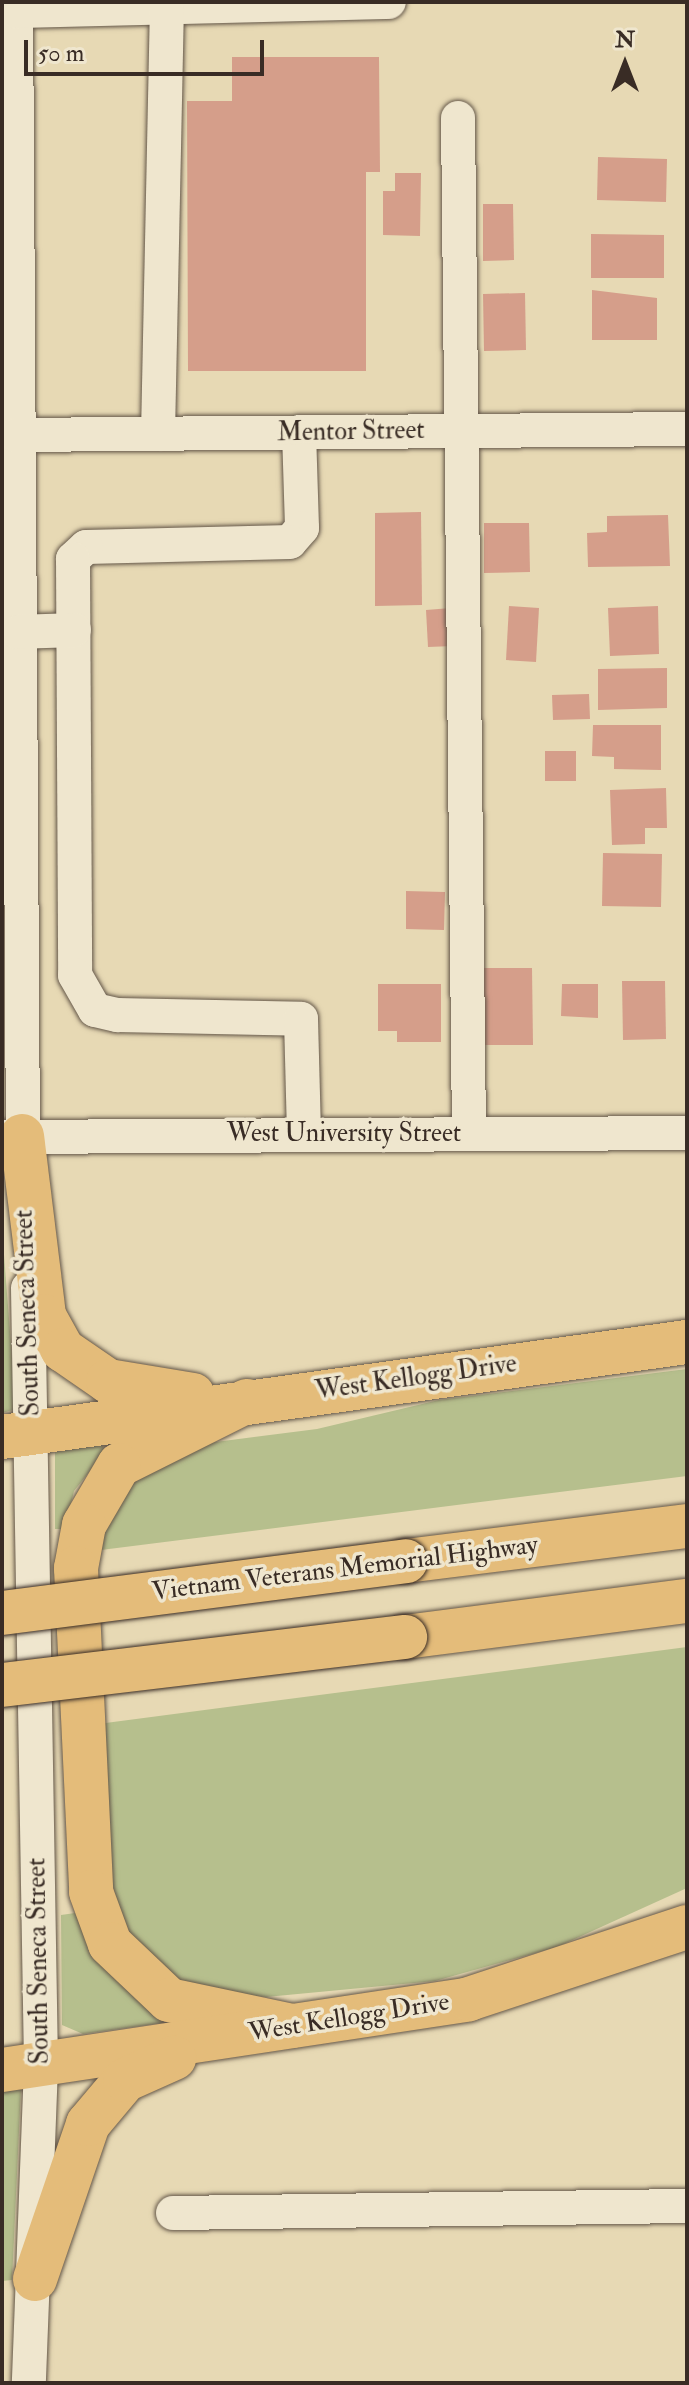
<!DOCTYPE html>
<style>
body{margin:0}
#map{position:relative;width:689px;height:2385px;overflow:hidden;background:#e7d9b4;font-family:"IM FELL Double Pica",serif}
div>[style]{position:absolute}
.green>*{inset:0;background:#b6bf8d}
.building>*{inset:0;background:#d59e8a}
.roads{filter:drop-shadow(0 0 2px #645749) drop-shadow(0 0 2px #645749)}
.minor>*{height:34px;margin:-17px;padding:0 17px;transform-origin:17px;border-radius:17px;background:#efe6ce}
.major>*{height:44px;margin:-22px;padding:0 22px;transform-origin:22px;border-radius:22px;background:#e4bc7a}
.highway>*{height:44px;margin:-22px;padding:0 22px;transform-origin:22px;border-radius:22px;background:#e4bc7a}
.bridges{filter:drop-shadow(0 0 2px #392c25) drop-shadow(0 0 2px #392c25)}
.highway-bridge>*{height:44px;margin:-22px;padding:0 22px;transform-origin:22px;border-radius:22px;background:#e4bc7a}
span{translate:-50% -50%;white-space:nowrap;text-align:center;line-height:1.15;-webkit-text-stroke:7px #efe6ce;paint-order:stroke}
.street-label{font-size:26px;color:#392c25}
.frame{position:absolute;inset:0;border:4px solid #392c25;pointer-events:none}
.north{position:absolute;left:585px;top:24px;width:80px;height:80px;-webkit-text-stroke:6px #efe6ce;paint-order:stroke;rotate:0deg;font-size:22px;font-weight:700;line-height:32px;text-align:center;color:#392c25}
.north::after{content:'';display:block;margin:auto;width:28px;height:36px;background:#392c25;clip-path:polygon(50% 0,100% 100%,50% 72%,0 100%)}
.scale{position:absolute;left:24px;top:40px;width:240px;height:36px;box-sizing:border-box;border:4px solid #392c25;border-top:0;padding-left:10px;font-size:24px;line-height:28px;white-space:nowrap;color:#392c25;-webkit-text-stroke:6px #efe6ce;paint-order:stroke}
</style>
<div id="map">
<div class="green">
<i style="clip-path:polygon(2px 1229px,16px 1409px,2px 1413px)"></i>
<i style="clip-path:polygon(687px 1369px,687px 1476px,101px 1550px,105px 1519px,129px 1478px,208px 1443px,317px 1429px,439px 1400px)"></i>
<i style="clip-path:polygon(102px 1444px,105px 1452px,74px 1491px,65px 1529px,55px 1529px,55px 1452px)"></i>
<i style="clip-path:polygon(687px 1647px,687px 1888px,557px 1947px,435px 1981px,266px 1997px,190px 1991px,143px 1960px,108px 1910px,98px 1724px)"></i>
<i style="clip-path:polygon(75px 1913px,87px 1941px,165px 2016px,162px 2023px,83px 2034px,62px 2025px,61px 1915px)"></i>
<i style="clip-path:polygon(2px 2088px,21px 2088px,12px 2280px,2px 2281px)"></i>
</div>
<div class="building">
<i style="clip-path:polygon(232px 57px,379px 57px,380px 172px,366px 172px,366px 371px,188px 371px,187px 101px,232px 101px)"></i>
<i style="clip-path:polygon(598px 157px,667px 159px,666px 202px,597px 200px)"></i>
<i style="clip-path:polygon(395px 173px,421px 173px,420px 236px,383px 235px,383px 191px,395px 191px)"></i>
<i style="clip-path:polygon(483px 204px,513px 204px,514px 260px,483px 261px)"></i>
<i style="clip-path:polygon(591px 234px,664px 235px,664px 278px,591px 278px)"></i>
<i style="clip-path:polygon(592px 290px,657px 298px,657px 340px,592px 340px)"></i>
<i style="clip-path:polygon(525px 293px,526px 350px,484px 351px,483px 294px)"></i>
<i style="clip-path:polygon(421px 512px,422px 605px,375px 606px,375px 513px)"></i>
<i style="clip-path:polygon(668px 515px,670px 566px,588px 567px,587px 533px,607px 532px,607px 516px)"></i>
<i style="clip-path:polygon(484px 523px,529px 523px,530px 572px,484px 573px)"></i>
<i style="clip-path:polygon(509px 606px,539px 608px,536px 662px,506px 660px)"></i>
<i style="clip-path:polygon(658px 606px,659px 654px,610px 656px,608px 608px)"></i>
<i style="clip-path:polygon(451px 608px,453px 646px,428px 647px,426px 610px)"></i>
<i style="clip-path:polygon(667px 668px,667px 708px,598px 710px,598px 669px)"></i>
<i style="clip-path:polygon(589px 694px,590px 719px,553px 720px,552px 695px)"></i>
<i style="clip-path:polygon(593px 725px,661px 725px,661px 770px,614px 769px,614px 757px,592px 756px)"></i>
<i style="clip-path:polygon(545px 751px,576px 751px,576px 781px,545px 781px)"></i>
<i style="clip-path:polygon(666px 788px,667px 828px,645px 828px,645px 844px,612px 845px,610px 790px)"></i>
<i style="clip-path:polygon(603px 853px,662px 854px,661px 907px,602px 906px)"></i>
<i style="clip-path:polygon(406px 891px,445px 892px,444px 930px,406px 929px)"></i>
<i style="clip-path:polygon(483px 968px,532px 968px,533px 1045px,484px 1045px)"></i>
<i style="clip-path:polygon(622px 981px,665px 981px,666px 1039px,623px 1040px)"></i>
<i style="clip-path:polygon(378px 984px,441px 984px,441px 1042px,397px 1042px,397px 1031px,378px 1031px)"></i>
<i style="clip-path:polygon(562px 984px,598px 984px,598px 1018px,561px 1016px)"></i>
</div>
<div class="roads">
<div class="minor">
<i style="left:16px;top:2px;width:1157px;rotate:89.65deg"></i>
<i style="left:16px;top:11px;width:373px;rotate:-1.4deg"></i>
<i style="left:458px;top:118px;width:1015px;rotate:89.38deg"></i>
<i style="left:299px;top:432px;width:96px;rotate:88.2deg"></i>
<i style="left:302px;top:528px;width:18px;rotate:131deg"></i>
<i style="left:290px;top:542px;width:204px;rotate:178.6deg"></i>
<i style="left:86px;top:547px;width:18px;rotate:137deg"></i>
<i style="left:73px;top:559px;width:416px;rotate:89.7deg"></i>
<i style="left:75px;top:975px;width:40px;rotate:60.3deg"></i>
<i style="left:95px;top:1010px;width:23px;rotate:13deg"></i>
<i style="left:117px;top:1015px;width:184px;rotate:1.2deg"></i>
<i style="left:301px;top:1019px;width:115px;rotate:88.5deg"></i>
<i style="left:158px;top:434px;width:426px;rotate:-88.8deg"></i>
<i style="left:16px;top:435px;width:671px;rotate:-0.51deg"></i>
<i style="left:18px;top:632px;width:56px;rotate:-2deg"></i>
<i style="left:2px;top:1137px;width:685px;rotate:-0.33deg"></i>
<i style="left:28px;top:1288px;width:778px;rotate:89.04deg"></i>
<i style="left:41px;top:2066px;width:317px;rotate:92.2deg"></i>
<i style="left:173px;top:2213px;width:514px;rotate:-0.78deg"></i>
</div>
<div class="major">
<i style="left:22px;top:1136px;width:181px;rotate:83deg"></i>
<i style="left:44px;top:1316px;width:39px;rotate:61deg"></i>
<i style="left:63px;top:1350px;width:55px;rotate:34.6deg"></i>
<i style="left:108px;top:1381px;width:86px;rotate:9.4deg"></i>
<i style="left:247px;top:1401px;width:143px;rotate:153.4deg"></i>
<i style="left:119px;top:1465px;width:69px;rotate:120.3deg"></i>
<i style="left:84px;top:1525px;width:44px;rotate:100.5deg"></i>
<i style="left:76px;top:1568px;width:324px;rotate:87.3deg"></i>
<i style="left:91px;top:1892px;width:55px;rotate:69.9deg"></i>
<i style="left:110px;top:1944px;width:81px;rotate:43.5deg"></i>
<i style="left:169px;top:2000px;width:126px;rotate:11.9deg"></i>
<i style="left:2px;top:1437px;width:692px;rotate:-7.9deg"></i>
<i style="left:2px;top:2070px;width:472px;rotate:-8.6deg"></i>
<i style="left:469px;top:1999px;width:230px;rotate:-18.3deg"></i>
<i style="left:35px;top:2279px;width:164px;rotate:-71.1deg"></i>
<i style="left:88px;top:2124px;width:57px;rotate:-49.9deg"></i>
<i style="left:125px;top:2080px;width:54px;rotate:-24.2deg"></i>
</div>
<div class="highway">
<i style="left:406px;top:1561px;width:283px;rotate:-7.1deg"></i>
<i style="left:405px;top:1637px;width:284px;rotate:-7.3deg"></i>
</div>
</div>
<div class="bridges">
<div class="highway-bridge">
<i style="left:2px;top:1613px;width:407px;rotate:-7.3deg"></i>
<i style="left:2px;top:1685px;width:406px;rotate:-6.8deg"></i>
</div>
</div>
<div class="street-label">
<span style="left:351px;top:432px;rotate:-1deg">Mentor Street</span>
<span style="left:344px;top:1134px">West University Street</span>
<span style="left:28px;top:1313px;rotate:-92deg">South Seneca Street</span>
<span style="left:416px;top:1378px;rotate:-8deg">West Kellogg Drive</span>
<span style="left:345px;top:1569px;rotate:-7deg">Vietnam Veterans Memorial Highway</span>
<span style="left:39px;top:1961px;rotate:-91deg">South Seneca Street</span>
<span style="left:349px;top:2018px;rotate:-9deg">West Kellogg Drive</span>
</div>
<div class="frame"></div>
<div class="north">N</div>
<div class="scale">50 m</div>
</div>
